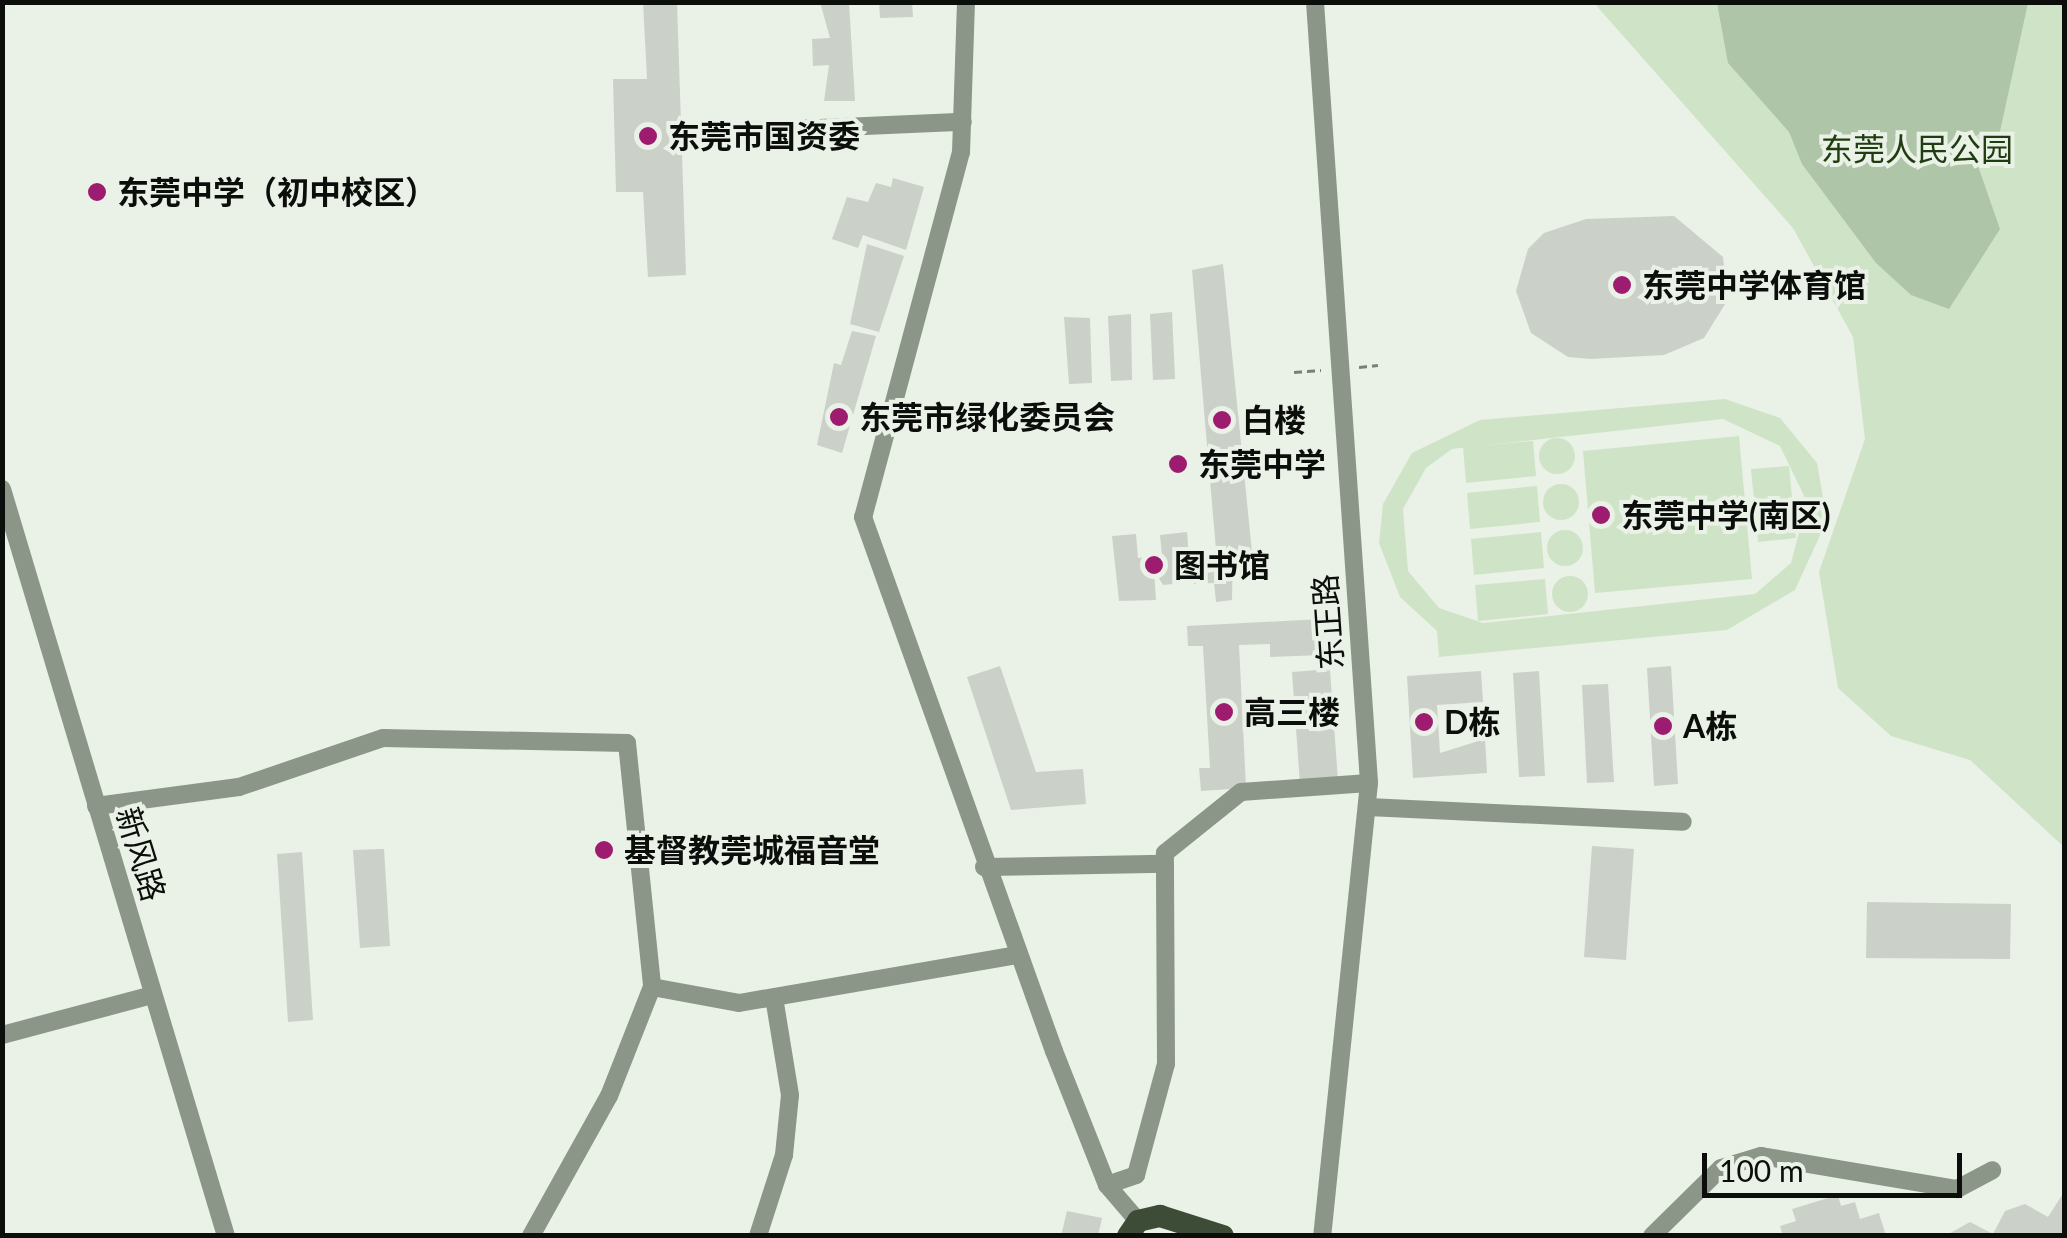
<!DOCTYPE html>
<meta charset="utf-8">
<style>
body{margin:0}
#map{position:relative;width:2067px;height:1238px;overflow:hidden;background:#eaf1e7;font-family:Lato,"Noto Sans SC",sans-serif}
div>[style]{position:absolute}
.green>*{inset:0;background:#cfe4c7}
.round{border-radius:50%}
.water>*{inset:0;background:#afc5a7}
.building>*{inset:0;background:#cbd1c8}
.path>*{height:2.5px;margin-top:-1.25px;transform-origin:0;background:repeating-linear-gradient(90deg,#7a7f78 0 8px,transparent 0 13px)}
.minor>*{height:18px;margin:-9px;padding:0 9px;transform-origin:9px;border-radius:9px;background:#8b9588}
.major>*{height:22px;margin:-11px;padding:0 11px;transform-origin:11px;border-radius:11px;background:#3d4c37}
.dots>*{width:28px;height:28px;translate:-50% -50%;box-sizing:border-box;border:5px solid #eaf1e7;border-radius:50%}
span{translate:-50% -50%;white-space:nowrap;text-align:center;line-height:1.15;-webkit-text-stroke:8px #eaf1e7;paint-order:stroke}
.poi-label{font-size:32px;color:#0b0e0b;font-weight:700}
.left{translate:0 -50%;text-align:left}
.park-label{font-size:32px;color:#203d11}
.street-label{font-size:32px;color:#0b0e0b}
.frame{position:absolute;inset:0;border:5px solid #0b0e0b;pointer-events:none}
.scale{position:absolute;left:1702px;top:1153px;width:260px;height:45px;box-sizing:border-box;border:5px solid #0b0e0b;border-top:0;padding-left:12px;font-size:30px;line-height:35px;white-space:nowrap;color:#0b0e0b;-webkit-text-stroke:8px #eaf1e7;paint-order:stroke}
</style>
<div id="map">
<div class="green">
<i style="clip-path:polygon(1594px 3px,2064px 3px,2064px 847px,1970px 760px,1891px 736px,1838px 688px,1819px 572px,1865px 439px,1853px 337px,1793px 228px)"></i>
<i style="clip-path:polygon(evenodd,1725px 399px,1780px 418px,1817px 463px,1827px 520px,1795px 590px,1727px 630px,1439px 657px,1437px 631px,1400px 597px,1379px 543px,1383px 504px,1412px 453px,1480px 420px,1725px 399px,1723px 419px,1780px 446px,1807px 502px,1791px 563px,1755px 594px,1483px 623px,1439px 608px,1408px 571px,1403px 509px,1426px 468px,1452px 449px,1723px 419px)"></i>
<i style="clip-path:polygon(1739px 436px,1752px 579px,1595px 593px,1583px 451px)"></i>
<i class="round" style="left:1539px;top:438px;width:36px;height:36px"></i>
<i style="clip-path:polygon(1533px 441px,1536px 476px,1466px 483px,1463px 447px)"></i>
<i style="clip-path:polygon(1789px 466px,1796px 538px,1758px 542px,1751px 469px)"></i>
<i class="round" style="left:1543px;top:484px;width:36px;height:36px"></i>
<i style="clip-path:polygon(1537px 486px,1540px 522px,1470px 529px,1467px 493px)"></i>
<i class="round" style="left:1547px;top:530px;width:36px;height:36px"></i>
<i style="clip-path:polygon(1541px 532px,1544px 568px,1474px 575px,1471px 539px)"></i>
<i class="round" style="left:1552px;top:576px;width:36px;height:36px"></i>
<i style="clip-path:polygon(1545px 579px,1548px 614px,1478px 621px,1475px 585px)"></i>
</div>
<div class="water">
<i style="clip-path:polygon(1717px 3px,2028px 3px,1999px 136px,1980px 133px,1955px 152px,1978px 166px,2000px 229px,1949px 309px,1911px 295px,1876px 263px,1802px 164px,1789px 132px,1728px 63px)"></i>
</div>
<div class="building">
<i style="clip-path:polygon(643px 2px,677px 2px,686px 275px,648px 277px,643px 192px,616px 192px,613px 79px,647px 79px)"></i>
<i style="clip-path:polygon(820px 2px,849px 2px,855px 101px,824px 101px,829px 65px,813px 66px,812px 39px,830px 38px)"></i>
<i style="clip-path:polygon(879px 2px,912px 2px,913px 17px,880px 18px)"></i>
<i style="clip-path:polygon(893px 178px,924px 187px,906px 250px,863px 235px,858px 248px,832px 239px,847px 197px,868px 202px,876px 183px,891px 187px)"></i>
<i style="clip-path:polygon(1674px 216px,1723px 257px,1727px 301px,1704px 338px,1664px 355px,1590px 359px,1568px 357px,1531px 333px,1516px 291px,1528px 249px,1544px 233px,1586px 219px)"></i>
<i style="clip-path:polygon(867px 244px,904px 256px,879px 332px,850px 324px)"></i>
<i style="clip-path:polygon(1223px 264px,1252px 552px,1233px 554px,1232px 600px,1216px 602px,1214px 583px,1194px 584px,1194px 575px,1213px 572px,1216px 550px,1192px 270px)"></i>
<i style="clip-path:polygon(1172px 312px,1175px 379px,1153px 380px,1150px 314px)"></i>
<i style="clip-path:polygon(1131px 314px,1132px 380px,1111px 381px,1108px 316px)"></i>
<i style="clip-path:polygon(1064px 317px,1090px 318px,1092px 383px,1069px 384px)"></i>
<i style="clip-path:polygon(852px 331px,876px 336px,842px 453px,817px 445px,834px 363px,841px 365px)"></i>
<i style="clip-path:polygon(1187px 532px,1191px 582px,1163px 585px,1154px 570px,1156px 600px,1119px 601px,1112px 536px,1136px 534px,1138px 558px,1162px 556px,1160px 535px)"></i>
<i style="clip-path:polygon(1322px 619px,1323px 655px,1270px 657px,1270px 644px,1239px 645px,1246px 788px,1201px 791px,1199px 768px,1210px 768px,1203px 646px,1188px 646px,1187px 626px)"></i>
<i style="clip-path:polygon(1000px 666px,1036px 772px,1083px 769px,1086px 804px,1011px 810px,967px 677px)"></i>
<i style="clip-path:polygon(1671px 666px,1678px 784px,1654px 786px,1647px 668px)"></i>
<i style="clip-path:polygon(1330px 669px,1338px 781px,1300px 784px,1292px 672px)"></i>
<i style="clip-path:polygon(1481px 671px,1483px 702px,1437px 705px,1440px 753px,1485px 739px,1487px 773px,1413px 778px,1407px 676px)"></i>
<i style="clip-path:polygon(1539px 671px,1545px 776px,1519px 777px,1513px 673px)"></i>
<i style="clip-path:polygon(1608px 684px,1614px 782px,1587px 783px,1582px 685px)"></i>
<i style="clip-path:polygon(1592px 846px,1634px 849px,1626px 960px,1584px 957px)"></i>
<i style="clip-path:polygon(384px 849px,390px 946px,360px 948px,353px 850px)"></i>
<i style="clip-path:polygon(302px 852px,313px 1020px,288px 1022px,277px 854px)"></i>
<i style="clip-path:polygon(1867px 902px,2011px 904px,2010px 959px,1866px 958px)"></i>
<i style="clip-path:polygon(2064px 1192px,2064px 1236px,1945px 1236px,1970px 1222px,1993px 1234px,2005px 1211px,2025px 1204px,2048px 1217px)"></i>
<i style="clip-path:polygon(1838px 1195px,1841px 1206px,1855px 1202px,1860px 1219px,1879px 1213px,1886px 1236px,1783px 1236px,1780px 1226px,1796px 1221px,1792px 1209px)"></i>
<i style="clip-path:polygon(1067px 1211px,1102px 1218px,1098px 1236px,1061px 1236px)"></i>
</div>
<div class="path">
<i style="left:1359px;top:367px;width:19px;rotate:-6deg"></i>
<i style="left:1294px;top:372px;width:27px;rotate:-4deg"></i>
</div>
<div class="minor">
<i style="left:966px;top:2px;width:150px;rotate:91.9deg"></i>
<i style="left:961px;top:152px;width:378px;rotate:105deg"></i>
<i style="left:863px;top:517px;width:567px;rotate:70.32deg"></i>
<i style="left:1054px;top:1051px;width:144px;rotate:68.4deg"></i>
<i style="left:1107px;top:1185px;width:48px;rotate:49.3deg"></i>
<i style="left:1315px;top:2px;width:783px;rotate:86.04deg"></i>
<i style="left:1369px;top:783px;width:455px;rotate:95.9deg"></i>
<i style="left:707px;top:133px;width:256px;rotate:-2.5deg"></i>
<i style="left:2px;top:489px;width:780px;rotate:73.31deg"></i>
<i style="left:96px;top:806px;width:144px;rotate:-7.6deg"></i>
<i style="left:239px;top:787px;width:152px;rotate:-18.8deg"></i>
<i style="left:383px;top:738px;width:244px;rotate:1.2deg"></i>
<i style="left:627px;top:743px;width:245px;rotate:84.1deg"></i>
<i style="left:652px;top:987px;width:88px;rotate:10.4deg"></i>
<i style="left:739px;top:1003px;width:283px;rotate:-9.8deg"></i>
<i style="left:1368px;top:807px;width:315px;rotate:2.7deg"></i>
<i style="left:984px;top:867px;width:180px;rotate:-1deg"></i>
<i style="left:2px;top:1035px;width:155px;rotate:-14.9deg"></i>
<i style="left:1107px;top:1185px;width:31px;rotate:-19deg"></i>
<i style="left:1136px;top:1175px;width:115px;rotate:-74.9deg"></i>
<i style="left:1166px;top:1064px;width:211px;rotate:-90.3deg"></i>
<i style="left:1165px;top:853px;width:97px;rotate:-38.8deg"></i>
<i style="left:1241px;top:792px;width:128px;rotate:-4deg"></i>
<i style="left:531px;top:1236px;width:160px;rotate:-60.9deg"></i>
<i style="left:609px;top:1096px;width:117px;rotate:-68.5deg"></i>
<i style="left:758px;top:1236px;width:85px;rotate:-72.2deg"></i>
<i style="left:784px;top:1155px;width:60px;rotate:-84.3deg"></i>
<i style="left:790px;top:1095px;width:99px;rotate:-99.3deg"></i>
<i style="left:1652px;top:1236px;width:97px;rotate:-44.6deg"></i>
<i style="left:1721px;top:1168px;width:42px;rotate:-16.7deg"></i>
<i style="left:1761px;top:1156px;width:199px;rotate:9.6deg"></i>
<i style="left:1957px;top:1189px;width:40px;rotate:-28deg"></i>
</div>
<div class="major">
<i style="left:1128px;top:1236px;width:18px;rotate:-56deg"></i>
<i style="left:1138px;top:1221px;width:23px;rotate:-13deg"></i>
<i style="left:1160px;top:1216px;width:66px;rotate:17.6deg"></i>
</div>
<div class="dots">
<i style="left:648px;top:136px;background:#9d1c70"></i>
<i style="left:97px;top:192px;background:#9d1c70"></i>
<i style="left:1622px;top:285px;background:#9d1c70"></i>
<i style="left:839px;top:417px;background:#9d1c70"></i>
<i style="left:1222px;top:420px;background:#9d1c70"></i>
<i style="left:1178px;top:464px;background:#9d1c70"></i>
<i style="left:1601px;top:515px;background:#9d1c70"></i>
<i style="left:1154px;top:565px;background:#9d1c70"></i>
<i style="left:1224px;top:712px;background:#9d1c70"></i>
<i style="left:1424px;top:722px;background:#9d1c70"></i>
<i style="left:1663px;top:726px;background:#9d1c70"></i>
<i style="left:604px;top:850px;background:#9d1c70"></i>
</div>
<div class="poi-label">
<span class="left" style="left:668px;top:136px">东莞市国资委</span>
<span class="left" style="left:117px;top:192px">东莞中学（初中校区）</span>
<span class="left" style="left:1642px;top:285px">东莞中学体育馆</span>
<span class="left" style="left:859px;top:417px">东莞市绿化委员会</span>
<span class="left" style="left:1242px;top:420px">白楼</span>
<span class="left" style="left:1198px;top:464px">东莞中学</span>
<span class="left" style="left:1621px;top:515px">东莞中学(南区)</span>
<span class="left" style="left:1174px;top:565px">图书馆</span>
<span class="left" style="left:1244px;top:712px">高三楼</span>
<span class="left" style="left:1444px;top:722px">D栋</span>
<span class="left" style="left:1683px;top:726px">A栋</span>
<span class="left" style="left:624px;top:850px">基督教莞城福音堂</span>
</div>
<div class="park-label">
<span style="left:1917px;top:149px">东莞人民公园</span>
</div>
<div class="street-label">
<span style="left:1328px;top:622px;rotate:-94deg">东正路</span>
<span style="left:141px;top:854px;rotate:73deg">新风路</span>
</div>
<div class="frame"></div>
<div class="scale">100 m</div>
</div>
